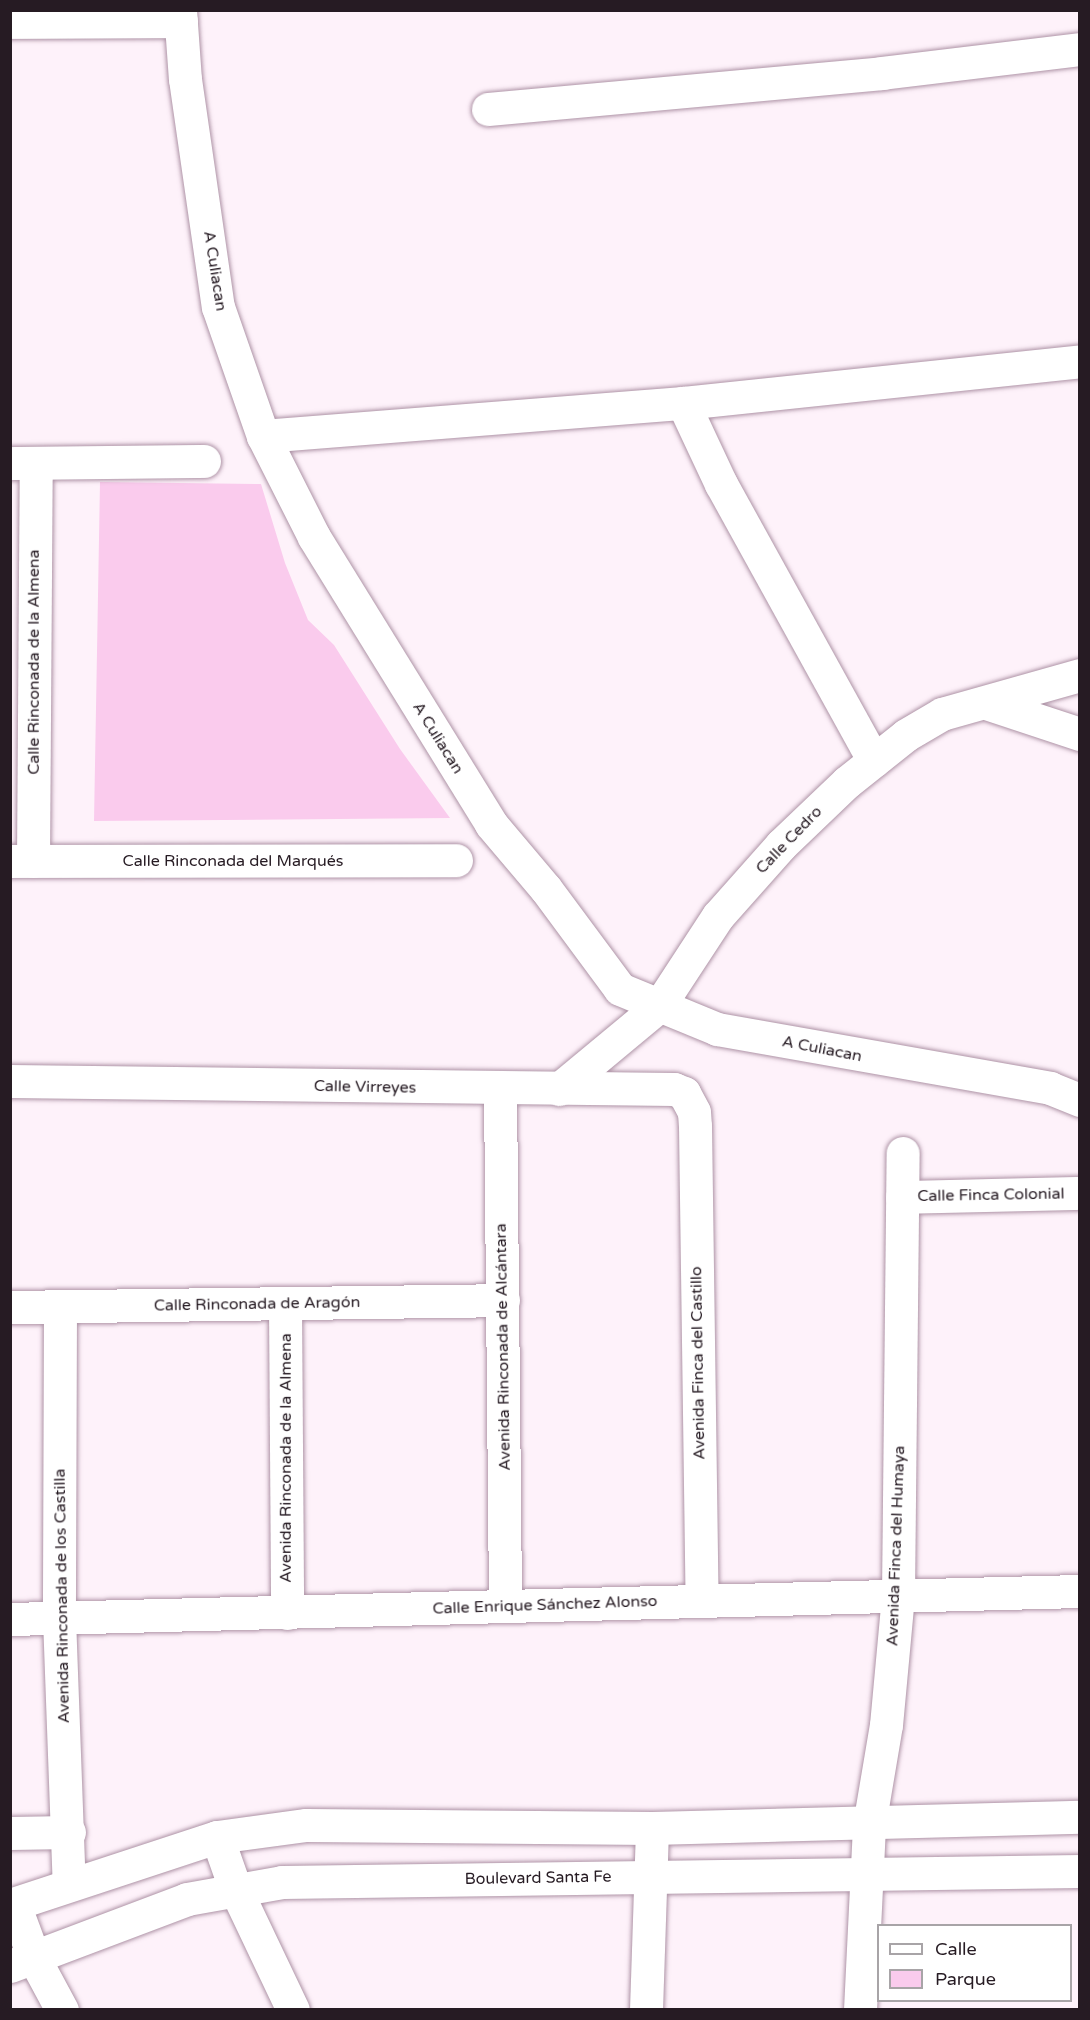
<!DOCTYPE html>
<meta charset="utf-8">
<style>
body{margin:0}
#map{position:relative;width:1090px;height:2020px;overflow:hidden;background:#fef2fa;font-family:"Varela Round",sans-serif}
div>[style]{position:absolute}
.green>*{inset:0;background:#facbed}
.roads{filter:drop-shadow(0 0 2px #ae93a6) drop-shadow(0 0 2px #ae93a6)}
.minor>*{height:33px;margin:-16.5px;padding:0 16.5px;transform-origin:16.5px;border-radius:16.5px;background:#fff}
.tertiary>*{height:33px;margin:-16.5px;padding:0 16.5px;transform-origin:16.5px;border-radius:16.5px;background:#fff}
span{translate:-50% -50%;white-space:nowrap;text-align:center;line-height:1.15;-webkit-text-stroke:6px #fff;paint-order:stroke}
.street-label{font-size:16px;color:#261b23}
.frame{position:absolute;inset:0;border:12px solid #261b23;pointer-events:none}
.legend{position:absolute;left:877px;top:1924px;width:195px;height:78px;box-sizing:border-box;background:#fff;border:2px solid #a8a4a7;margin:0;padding:8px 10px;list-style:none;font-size:18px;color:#261b23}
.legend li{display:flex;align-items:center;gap:12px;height:30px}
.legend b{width:30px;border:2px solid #a8a4a7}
</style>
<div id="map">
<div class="green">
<i style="clip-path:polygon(100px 482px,261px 484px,285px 563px,308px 620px,334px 645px,400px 749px,450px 818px,94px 821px)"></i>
</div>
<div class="roads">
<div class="minor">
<i style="left:180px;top:10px;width:69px;rotate:85.9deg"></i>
<i style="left:185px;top:79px;width:230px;rotate:81.8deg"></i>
<i style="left:218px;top:307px;width:137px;rotate:70.8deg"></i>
<i style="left:263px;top:436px;width:113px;rotate:63.2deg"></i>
<i style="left:314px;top:537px;width:337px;rotate:58.3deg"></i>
<i style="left:491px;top:824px;width:85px;rotate:49.8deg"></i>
<i style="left:546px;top:889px;width:124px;rotate:53.5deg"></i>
<i style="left:620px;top:989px;width:105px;rotate:22.4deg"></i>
<i style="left:717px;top:1029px;width:338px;rotate:10deg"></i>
<i style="left:1050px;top:1088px;width:32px;rotate:22deg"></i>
<i style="left:10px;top:22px;width:171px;rotate:-0.3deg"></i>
<i style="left:488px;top:109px;width:396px;rotate:-5.2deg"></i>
<i style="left:882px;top:73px;width:199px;rotate:-6.9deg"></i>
<i style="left:683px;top:403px;width:89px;rotate:64.9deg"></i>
<i style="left:721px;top:484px;width:316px;rotate:61.1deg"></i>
<i style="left:263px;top:436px;width:421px;rotate:-4.5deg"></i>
<i style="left:683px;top:403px;width:399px;rotate:-6deg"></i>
<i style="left:10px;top:463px;width:194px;rotate:-0.6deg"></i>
<i style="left:986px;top:703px;width:99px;rotate:18.3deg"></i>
<i style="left:10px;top:861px;width:446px;rotate:-0.1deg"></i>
<i style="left:33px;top:861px;width:398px;rotate:-89.6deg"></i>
<i style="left:10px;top:1081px;width:664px;rotate:0.69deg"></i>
<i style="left:674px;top:1089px;width:11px;rotate:22deg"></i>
<i style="left:684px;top:1093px;width:21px;rotate:62deg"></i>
<i style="left:694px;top:1112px;width:14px;rotate:86deg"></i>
<i style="left:695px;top:1126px;width:474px;rotate:89.2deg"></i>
<i style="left:500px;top:1089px;width:516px;rotate:89.44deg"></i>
<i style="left:559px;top:1089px;width:130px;rotate:-39.7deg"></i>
<i style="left:659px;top:1006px;width:108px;rotate:-56.8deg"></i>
<i style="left:718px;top:916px;width:95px;rotate:-48.4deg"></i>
<i style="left:781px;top:845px;width:91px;rotate:-43.7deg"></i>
<i style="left:847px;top:782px;width:75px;rotate:-38.5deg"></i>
<i style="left:906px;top:735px;width:42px;rotate:-30.3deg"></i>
<i style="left:942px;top:714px;width:143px;rotate:-15.8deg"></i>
<i style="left:902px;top:1197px;width:178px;rotate:-1.3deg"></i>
<i style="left:285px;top:1303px;width:310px;rotate:89.6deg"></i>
<i style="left:10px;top:1307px;width:493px;rotate:-0.8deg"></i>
<i style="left:60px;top:1307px;width:311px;rotate:90.2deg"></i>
<i style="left:59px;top:1618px;width:267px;rotate:87.9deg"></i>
<i style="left:10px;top:1619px;width:1070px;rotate:-1.5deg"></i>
<i style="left:10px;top:1833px;width:59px;rotate:-1deg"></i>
<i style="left:217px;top:1837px;width:54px;rotate:70.6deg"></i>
<i style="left:235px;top:1888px;width:135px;rotate:64.6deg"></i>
<i style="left:14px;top:1904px;width:58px;rotate:69.7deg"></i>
<i style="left:34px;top:1958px;width:59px;rotate:61.7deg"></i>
<i style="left:646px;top:2010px;width:182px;rotate:-88.1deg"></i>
<i style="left:860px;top:2010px;width:185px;rotate:-87.2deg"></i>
<i style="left:869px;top:1825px;width:101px;rotate:-80.4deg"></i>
<i style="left:886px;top:1725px;width:131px;rotate:-84.7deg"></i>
<i style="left:898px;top:1595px;width:442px;rotate:-89.4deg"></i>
</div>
<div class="tertiary">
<i style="left:10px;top:1905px;width:218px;rotate:-18.2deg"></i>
<i style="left:217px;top:1837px;width:90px;rotate:-7.7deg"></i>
<i style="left:306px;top:1825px;width:346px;rotate:0.5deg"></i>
<i style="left:652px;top:1828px;width:428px;rotate:-1.5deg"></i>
<i style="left:10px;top:1966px;width:189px;rotate:-20.7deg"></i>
<i style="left:187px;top:1899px;width:97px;rotate:-10.1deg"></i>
<i style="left:282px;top:1882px;width:798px;rotate:-0.79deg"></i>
</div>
</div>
<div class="street-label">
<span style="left:215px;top:271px;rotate:81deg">A Culiacan</span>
<span style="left:34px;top:662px;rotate:-90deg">Calle Rinconada de la Almena</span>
<span style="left:438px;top:738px;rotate:58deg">A Culiacan</span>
<span style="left:789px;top:840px;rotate:-46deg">Calle Cedro</span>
<span style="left:233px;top:861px">Calle Rinconada del Marqués</span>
<span style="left:822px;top:1049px;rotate:11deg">A Culiacan</span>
<span style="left:365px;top:1087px;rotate:1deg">Calle Virreyes</span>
<span style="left:991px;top:1195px;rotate:-1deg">Calle Finca Colonial</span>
<span style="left:257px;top:1304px;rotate:-1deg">Calle Rinconada de Aragón</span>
<span style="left:503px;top:1347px;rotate:-91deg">Avenida Rinconada de Alcántara</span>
<span style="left:698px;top:1363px;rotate:-91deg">Avenida Finca del Castillo</span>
<span style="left:286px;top:1458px;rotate:-90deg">Avenida Rinconada de la Almena</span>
<span style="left:896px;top:1546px;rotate:-88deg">Avenida Finca del Humaya</span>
<span style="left:62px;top:1596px;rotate:-91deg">Avenida Rinconada de los Castilla</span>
<span style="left:545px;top:1605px;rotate:-2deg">Calle Enrique Sánchez Alonso</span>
<span style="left:538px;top:1878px;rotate:-1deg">Boulevard Santa Fe</span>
</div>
<div class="frame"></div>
<ul class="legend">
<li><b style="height:8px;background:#fff"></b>Calle</li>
<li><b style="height:16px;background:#facbed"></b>Parque</li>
</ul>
</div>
